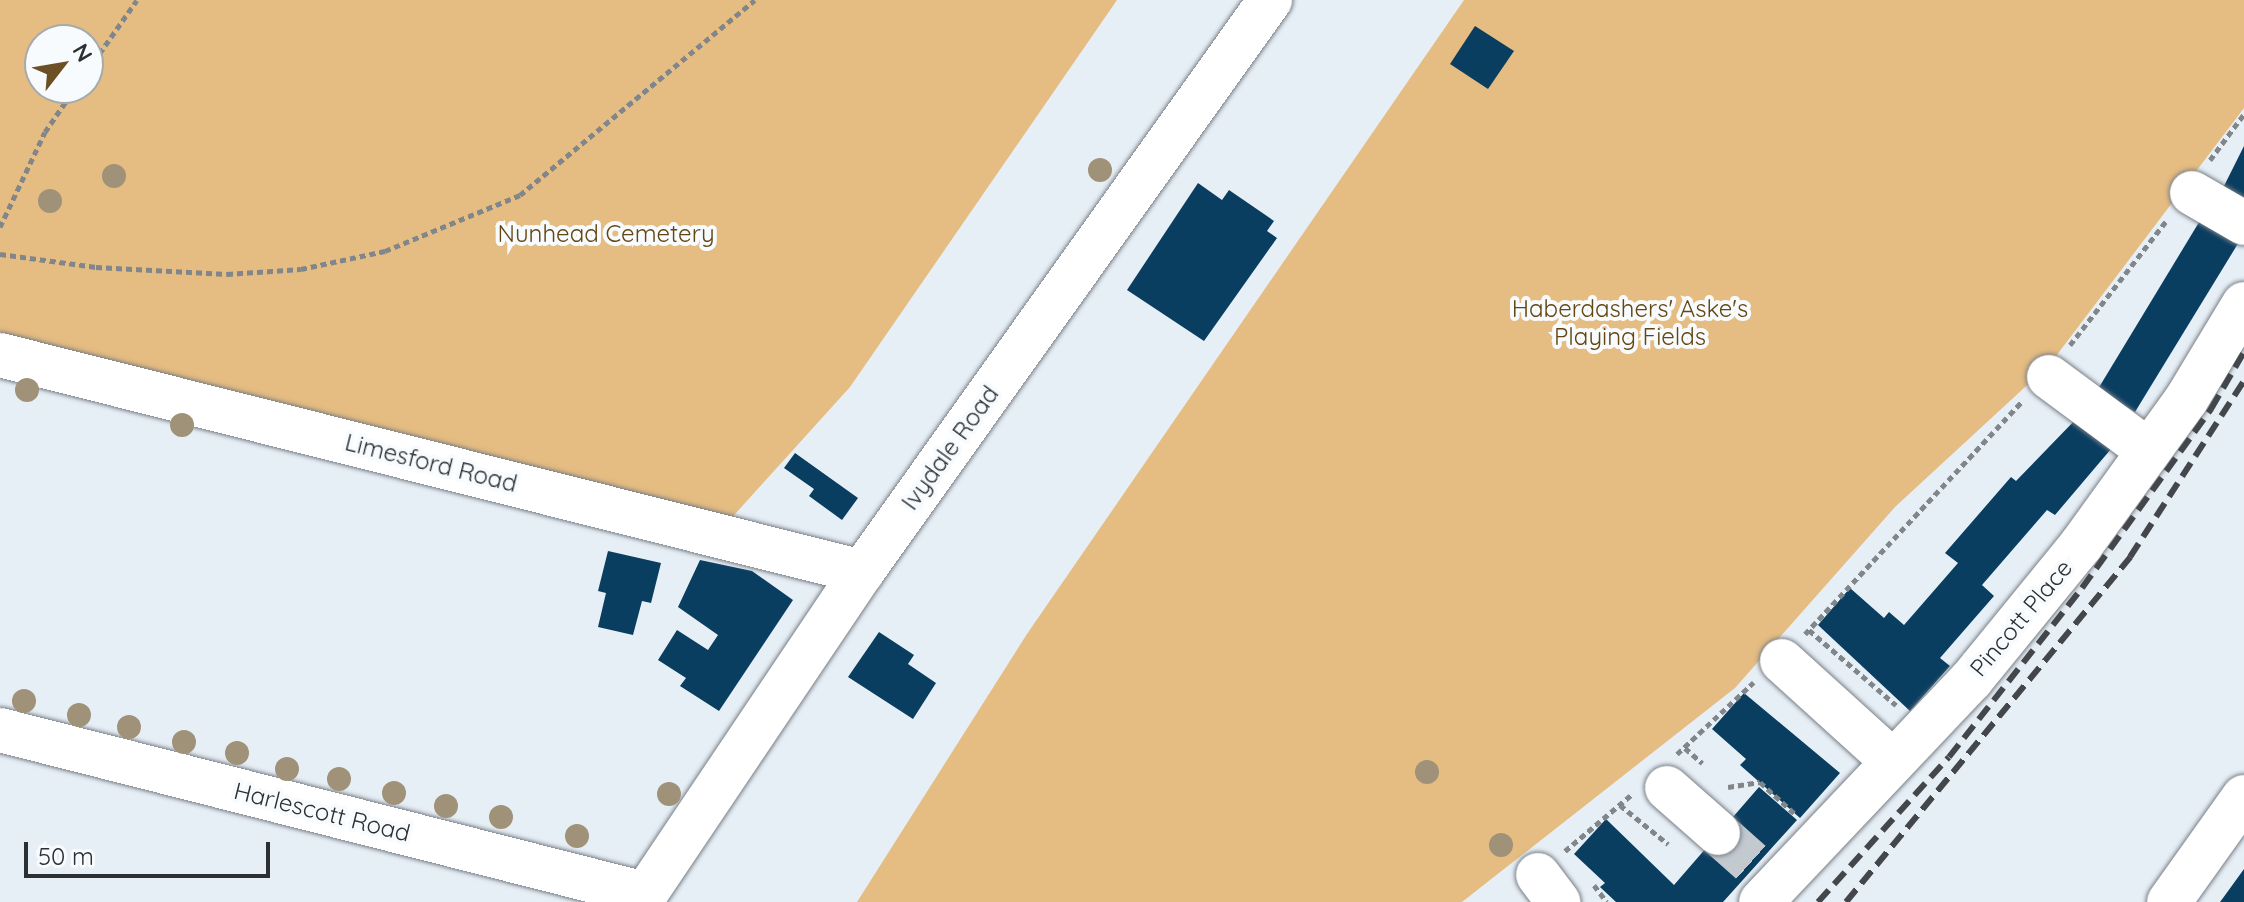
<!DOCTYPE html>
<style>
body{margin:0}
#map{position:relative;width:2244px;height:902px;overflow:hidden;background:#e7eff6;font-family:Quicksand,sans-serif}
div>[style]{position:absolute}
.green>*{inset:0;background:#e5bc81}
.building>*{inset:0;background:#0a3e61}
.minor-tunnel>*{height:44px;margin-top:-22px;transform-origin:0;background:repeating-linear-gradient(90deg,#c2c9cf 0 44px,transparent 0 66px)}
.path>*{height:5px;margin-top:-2.5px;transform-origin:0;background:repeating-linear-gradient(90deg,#81868b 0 6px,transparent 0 10px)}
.roads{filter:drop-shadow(0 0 2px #787f86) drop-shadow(0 0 2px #787f86)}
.minor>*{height:44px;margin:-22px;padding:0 22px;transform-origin:22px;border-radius:22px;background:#fff}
.rail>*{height:6px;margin-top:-3px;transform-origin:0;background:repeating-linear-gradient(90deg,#43464a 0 16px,transparent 0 24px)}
.trees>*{width:24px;height:24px;margin:-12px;border-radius:50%;background:#9f9278}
span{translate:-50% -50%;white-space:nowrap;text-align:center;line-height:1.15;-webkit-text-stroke:8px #f8fbfe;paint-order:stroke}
.park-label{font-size:24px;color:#644611}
.street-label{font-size:24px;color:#2d3033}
.north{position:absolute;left:24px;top:24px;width:80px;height:80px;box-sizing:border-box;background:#f8fbfe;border:2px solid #a7aaad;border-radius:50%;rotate:59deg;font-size:22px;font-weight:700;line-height:32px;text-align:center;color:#2d3033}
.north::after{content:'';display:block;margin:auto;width:28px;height:36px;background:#6c5023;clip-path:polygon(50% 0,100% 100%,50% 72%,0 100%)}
.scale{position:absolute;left:24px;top:842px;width:246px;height:36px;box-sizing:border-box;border:4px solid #2d3033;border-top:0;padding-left:10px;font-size:24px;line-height:28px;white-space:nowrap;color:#2d3033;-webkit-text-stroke:6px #f8fbfe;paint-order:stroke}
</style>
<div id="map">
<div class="green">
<i style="clip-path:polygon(evenodd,0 0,1117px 0,850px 387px,717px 534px,0 343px,0 0,40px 40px,88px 40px,88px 88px,40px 88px,40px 40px)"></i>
<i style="clip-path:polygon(1464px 0,2244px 0,2244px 108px,2050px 364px,1895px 507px,1735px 688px,1462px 902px,857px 902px,1027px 634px)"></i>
</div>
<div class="building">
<i style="clip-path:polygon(1475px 26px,1514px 51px,1488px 89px,1450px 64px)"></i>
<i style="clip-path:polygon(2244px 146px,2244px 207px,2220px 194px)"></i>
<i style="clip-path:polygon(1198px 183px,1222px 200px,1229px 190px,1274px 221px,1267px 231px,1277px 238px,1204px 341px,1127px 290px)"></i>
<i style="clip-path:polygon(2204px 214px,2242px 237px,2135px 412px,2098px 389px)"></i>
<i style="clip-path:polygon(2077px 418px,2111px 449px,2055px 515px,2047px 510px,1982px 585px,1994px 596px,1940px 658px,1950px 666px,1910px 711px,1818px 625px,1850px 588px,1884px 618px,1889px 612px,1904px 625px,1958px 563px,1945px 553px,2011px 477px,2016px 481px)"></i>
<i style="clip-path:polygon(795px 453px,858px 498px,842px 520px,809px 496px,814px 489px,784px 468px)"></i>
<i style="clip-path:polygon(608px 551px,661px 563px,651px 603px,642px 601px,633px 635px,598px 627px,606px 593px,598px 591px)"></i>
<i style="clip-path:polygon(700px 560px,752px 571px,793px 600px,719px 711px,680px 686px,686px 678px,658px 660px,677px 630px,708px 650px,718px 635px,678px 607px)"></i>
<i style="clip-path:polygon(879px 632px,914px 655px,908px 664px,936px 683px,913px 719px,848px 677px)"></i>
<i style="clip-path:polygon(1744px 693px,1840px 773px,1800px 818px,1740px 765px,1746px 759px,1712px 729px)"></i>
<i style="clip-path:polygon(1759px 787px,1797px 820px,1723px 902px,1616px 902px,1600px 887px,1605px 883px,1574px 854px,1606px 819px,1674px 885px)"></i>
<i style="clip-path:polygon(2244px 869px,2244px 902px,2220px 902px,2223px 898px)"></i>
</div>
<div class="minor-tunnel">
<i style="left:1718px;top:833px;width:50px;rotate:41.7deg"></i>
</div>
<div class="path">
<i style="left:88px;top:70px;width:85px;rotate:-55deg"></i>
<i style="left:2210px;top:160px;width:57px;rotate:-53.5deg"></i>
<i style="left:0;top:227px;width:105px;rotate:-64.7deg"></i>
<i style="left:45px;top:132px;width:53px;rotate:-55.7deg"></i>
<i style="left:0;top:254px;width:97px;rotate:7.7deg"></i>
<i style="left:96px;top:267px;width:131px;rotate:3.1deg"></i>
<i style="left:227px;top:274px;width:74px;rotate:-3.9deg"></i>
<i style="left:301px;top:269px;width:86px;rotate:-12.1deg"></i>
<i style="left:385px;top:251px;width:146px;rotate:-22.5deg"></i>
<i style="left:520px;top:195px;width:305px;rotate:-39.7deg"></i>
<i style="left:2070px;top:345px;width:158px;rotate:-52.2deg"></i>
<i style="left:1809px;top:630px;width:115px;rotate:40.8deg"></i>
<i style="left:1805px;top:634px;width:318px;rotate:-47deg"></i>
<i style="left:1685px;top:748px;width:23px;rotate:41deg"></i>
<i style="left:1677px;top:754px;width:105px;rotate:-43.1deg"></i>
<i style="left:1728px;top:787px;width:32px;rotate:-9deg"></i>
<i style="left:1760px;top:782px;width:47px;rotate:42.4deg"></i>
<i style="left:1620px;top:805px;width:62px;rotate:39.1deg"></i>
<i style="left:1565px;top:851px;width:87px;rotate:-40.3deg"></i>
<i style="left:1594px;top:885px;width:21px;rotate:53deg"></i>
</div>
<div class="roads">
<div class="minor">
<i style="left:2192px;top:193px;width:60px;rotate:30deg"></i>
<i style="left:0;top:355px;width:889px;rotate:14.13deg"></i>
<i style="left:2049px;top:377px;width:124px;rotate:36.5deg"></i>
<i style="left:1782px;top:661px;width:147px;rotate:42.2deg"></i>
<i style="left:0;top:730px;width:666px;rotate:14.27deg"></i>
<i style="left:1667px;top:788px;width:68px;rotate:41.4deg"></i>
<i style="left:1538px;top:875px;width:34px;rotate:53deg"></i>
<i style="left:640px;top:902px;width:398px;rotate:-56.1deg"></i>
<i style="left:862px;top:572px;width:703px;rotate:-54.5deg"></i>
<i style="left:1761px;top:902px;width:306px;rotate:-46.6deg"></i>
<i style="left:1971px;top:680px;width:174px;rotate:-50.8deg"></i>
<i style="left:2081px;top:545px;width:179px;rotate:-54.1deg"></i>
<i style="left:2186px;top:400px;width:112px;rotate:-58.9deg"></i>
<i style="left:2169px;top:902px;width:129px;rotate:-54.5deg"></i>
</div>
</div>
<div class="rail">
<i style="left:1818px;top:902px;width:195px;rotate:-47.9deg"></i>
<i style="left:1949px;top:757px;width:215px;rotate:-51.8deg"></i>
<i style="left:2082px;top:588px;width:221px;rotate:-54.2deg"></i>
<i style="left:2211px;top:409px;width:66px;rotate:-59.9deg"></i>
<i style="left:1846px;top:902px;width:447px;rotate:-50.5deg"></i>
<i style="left:2130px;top:557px;width:210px;rotate:-57.1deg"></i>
</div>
<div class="trees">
<i style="left:1100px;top:170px"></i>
<i style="left:114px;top:176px"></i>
<i style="left:50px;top:201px"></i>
<i style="left:27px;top:390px"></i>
<i style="left:182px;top:425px"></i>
<i style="left:24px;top:701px"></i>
<i style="left:79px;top:715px"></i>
<i style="left:129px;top:727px"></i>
<i style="left:184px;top:742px"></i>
<i style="left:237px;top:753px"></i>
<i style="left:287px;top:769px"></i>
<i style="left:1427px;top:772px"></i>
<i style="left:339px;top:779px"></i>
<i style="left:394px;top:793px"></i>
<i style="left:669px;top:794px"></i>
<i style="left:446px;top:806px"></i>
<i style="left:501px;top:817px"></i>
<i style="left:577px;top:836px"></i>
<i style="left:1501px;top:845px"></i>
</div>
<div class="park-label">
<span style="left:606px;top:234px">Nunhead Cemetery</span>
<span style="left:1630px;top:323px">Haberdashers' Aske's<br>Playing Fields</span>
</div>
<div class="street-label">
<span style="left:950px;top:448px;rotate:-54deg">Ivydale Road</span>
<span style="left:431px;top:463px;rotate:14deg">Limesford Road</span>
<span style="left:2021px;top:618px;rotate:-50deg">Pincott Place</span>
<span style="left:322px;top:812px;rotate:14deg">Harlescott Road</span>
</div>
<div class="north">N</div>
<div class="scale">50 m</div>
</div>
